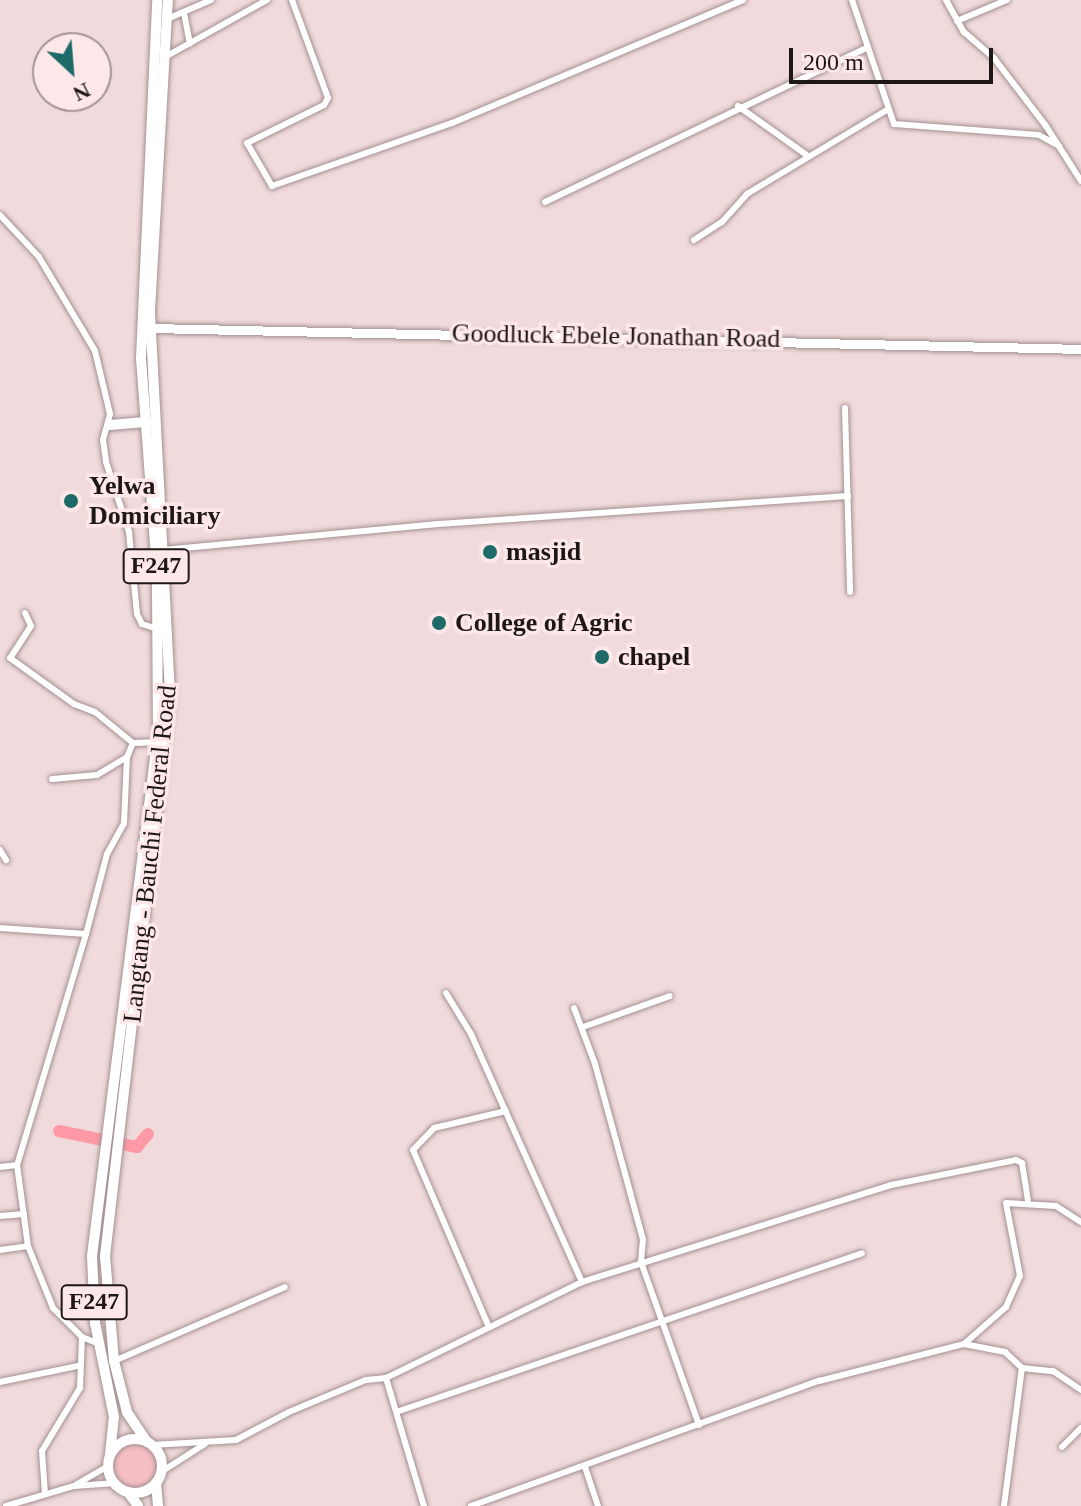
<!DOCTYPE html>
<style>
body{margin:0}
#map{position:relative;width:1081px;height:1506px;overflow:hidden;background:#f0dadb;font-family:Georgia,serif}
div>[style]{position:absolute}
.green>*{inset:0;background:#f5bec2}
.round{border-radius:50%}
.river>*{height:12px;margin:-6px;padding:0 6px;transform-origin:6px;border-radius:6px;background:#ff99a5}
.roads{filter:drop-shadow(0 0 2px #a49091) drop-shadow(0 0 2px #a49091)}
.minor>*{height:6px;margin:-3px;padding:0 3px;transform-origin:3px;border-radius:3px;background:#fff}
.secondary>*{height:9px;margin:-4.5px;padding:0 4.5px;transform-origin:4.5px;border-radius:4.5px;background:#fff}
.primary>*{height:10px;margin:-5px;padding:0 5px;transform-origin:5px;border-radius:5px;background:#fff}
.primary>.ring{margin:-5px;padding:0;box-sizing:content-box;background:none;border:10px solid #fff;border-radius:50%}
.dots>*{width:22px;height:22px;translate:-50% -50%;box-sizing:border-box;border:4px solid #fde7e8;border-radius:50%}
span{translate:-50% -50%;white-space:nowrap;text-align:center;line-height:1.15;-webkit-text-stroke:7px #fde7e8;paint-order:stroke}
.shield-label span{padding:2px 6px;background:#fde7e8;border:2px solid;border-radius:6px;-webkit-text-stroke-width:0}
.shield-label{font-size:24px;color:#1e1717;font-weight:700}
.street-label{font-size:26px;color:#1e1717}
.poi-label{font-size:26px;color:#1e1717;font-weight:700}
.left{translate:0 -50%;text-align:left}
.north{position:absolute;left:32px;top:32px;width:80px;height:80px;box-sizing:border-box;background:#fde7e8;border:2px solid #a49494;border-radius:50%;rotate:154deg;font-size:22px;font-weight:700;line-height:32px;text-align:center;color:#1e1717}
.north::after{content:'';display:block;margin:auto;width:28px;height:36px;background:#1e6a69;clip-path:polygon(50% 0,100% 100%,50% 72%,0 100%)}
.scale{position:absolute;left:789px;top:48px;width:204px;height:36px;box-sizing:border-box;border:4px solid #1e1717;border-top:0;padding-left:10px;font-size:24px;line-height:28px;white-space:nowrap;color:#1e1717;-webkit-text-stroke:6px #fde7e8;paint-order:stroke}
</style>
<div id="map">
<div class="green">
<i class="round" style="left:112px;top:1443px;width:46px;height:46px"></i>
</div>
<div class="river">
<i style="left:59px;top:1131px;width:80px;rotate:11.6deg"></i>
<i style="left:137px;top:1147px;width:17px;rotate:-50deg"></i>
</div>
<div class="roads">
<div class="minor">
<i style="left:292px;top:0;width:104px;rotate:69.8deg"></i>
<i style="left:328px;top:98px;width:8px;rotate:120deg"></i>
<i style="left:324px;top:105px;width:86px;rotate:153.7deg"></i>
<i style="left:247px;top:143px;width:50px;rotate:59.8deg"></i>
<i style="left:272px;top:186px;width:191px;rotate:-19.3deg"></i>
<i style="left:452px;top:123px;width:316px;rotate:-22.9deg"></i>
<i style="left:852px;top:0;width:131px;rotate:71.3deg"></i>
<i style="left:894px;top:124px;width:145px;rotate:4.3deg"></i>
<i style="left:1039px;top:135px;width:23px;rotate:29deg"></i>
<i style="left:946px;top:0;width:37px;rotate:61deg"></i>
<i style="left:964px;top:32px;width:40px;rotate:41deg"></i>
<i style="left:994px;top:58px;width:86px;rotate:52.6deg"></i>
<i style="left:1046px;top:126px;width:65px;rotate:57.5deg"></i>
<i style="left:184px;top:13px;width:31px;rotate:79deg"></i>
<i style="left:167px;top:19px;width:48px;rotate:-23.4deg"></i>
<i style="left:957px;top:21px;width:54px;rotate:-22.8deg"></i>
<i style="left:165px;top:57px;width:117px;rotate:-29.2deg"></i>
<i style="left:738px;top:106px;width:86px;rotate:35.5deg"></i>
<i style="left:545px;top:202px;width:358px;rotate:-25.6deg"></i>
<i style="left:0;top:215px;width:57px;rotate:47.1deg"></i>
<i style="left:39px;top:257px;width:109px;rotate:59.2deg"></i>
<i style="left:95px;top:351px;width:65px;rotate:76.6deg"></i>
<i style="left:110px;top:414px;width:27px;rotate:105deg"></i>
<i style="left:103px;top:440px;width:22px;rotate:82deg"></i>
<i style="left:106px;top:462px;width:74px;rotate:71.8deg"></i>
<i style="left:129px;top:532px;width:82px;rotate:84.4deg"></i>
<i style="left:137px;top:614px;width:11px;rotate:63deg"></i>
<i style="left:142px;top:624px;width:16px;rotate:18deg"></i>
<i style="left:694px;top:240px;width:33px;rotate:-33deg"></i>
<i style="left:722px;top:222px;width:38px;rotate:-48deg"></i>
<i style="left:747px;top:194px;width:163px;rotate:-31deg"></i>
<i style="left:845px;top:408px;width:184px;rotate:88.4deg"></i>
<i style="left:163px;top:550px;width:276px;rotate:-5.4deg"></i>
<i style="left:438px;top:524px;width:411px;rotate:-3.9deg"></i>
<i style="left:25px;top:613px;width:14px;rotate:65deg"></i>
<i style="left:31px;top:626px;width:38px;rotate:123deg"></i>
<i style="left:10px;top:658px;width:79px;rotate:35.7deg"></i>
<i style="left:74px;top:704px;width:22px;rotate:21deg"></i>
<i style="left:95px;top:712px;width:49px;rotate:39.2deg"></i>
<i style="left:133px;top:743px;width:23px;rotate:-2deg"></i>
<i style="left:52px;top:779px;width:45px;rotate:-5.1deg"></i>
<i style="left:97px;top:775px;width:35px;rotate:-31deg"></i>
<i style="left:0;top:850px;width:12px;rotate:59deg"></i>
<i style="left:0;top:928px;width:86px;rotate:4deg"></i>
<i style="left:86px;top:934px;width:83px;rotate:-75.3deg"></i>
<i style="left:107px;top:854px;width:35px;rotate:-61deg"></i>
<i style="left:124px;top:823px;width:66px;rotate:-87.4deg"></i>
<i style="left:127px;top:757px;width:15px;rotate:-67deg"></i>
<i style="left:86px;top:934px;width:241px;rotate:106.6deg"></i>
<i style="left:17px;top:1165px;width:82px;rotate:82.3deg"></i>
<i style="left:28px;top:1246px;width:67px;rotate:68deg"></i>
<i style="left:53px;top:1308px;width:41px;rotate:45deg"></i>
<i style="left:82px;top:1337px;width:18px;rotate:22deg"></i>
<i style="left:446px;top:993px;width:48px;rotate:58.6deg"></i>
<i style="left:471px;top:1034px;width:272px;rotate:65.9deg"></i>
<i style="left:574px;top:1008px;width:60px;rotate:69.4deg"></i>
<i style="left:595px;top:1064px;width:181px;rotate:74.7deg"></i>
<i style="left:643px;top:1239px;width:23px;rotate:95deg"></i>
<i style="left:641px;top:1262px;width:173px;rotate:70.4deg"></i>
<i style="left:583px;top:1027px;width:92px;rotate:-19.6deg"></i>
<i style="left:0;top:1167px;width:17px;rotate:-7deg"></i>
<i style="left:0;top:1216px;width:24px;rotate:-5deg"></i>
<i style="left:0;top:1250px;width:28px;rotate:-8deg"></i>
<i style="left:488px;top:1325px;width:190px;rotate:-113.2deg"></i>
<i style="left:413px;top:1150px;width:30px;rotate:-46deg"></i>
<i style="left:434px;top:1128px;width:74px;rotate:-13.3deg"></i>
<i style="left:964px;top:1344px;width:42px;rotate:11deg"></i>
<i style="left:1005px;top:1352px;width:23px;rotate:43deg"></i>
<i style="left:1022px;top:1368px;width:31px;rotate:6deg"></i>
<i style="left:1053px;top:1371px;width:34px;rotate:34deg"></i>
<i style="left:114px;top:1361px;width:186px;rotate:-23.4deg"></i>
<i style="left:386px;top:1378px;width:134px;rotate:73.5deg"></i>
<i style="left:0;top:1382px;width:80px;rotate:-11.6deg"></i>
<i style="left:399px;top:1411px;width:489px;rotate:-18.8deg"></i>
<i style="left:152px;top:1445px;width:84px;rotate:-3.4deg"></i>
<i style="left:236px;top:1440px;width:60px;rotate:-27.8deg"></i>
<i style="left:289px;top:1412px;width:83px;rotate:-22.6deg"></i>
<i style="left:366px;top:1380px;width:20px;rotate:-6deg"></i>
<i style="left:386px;top:1378px;width:218px;rotate:-26.1deg"></i>
<i style="left:582px;top:1282px;width:324px;rotate:-17.4deg"></i>
<i style="left:891px;top:1185px;width:127px;rotate:-11.3deg"></i>
<i style="left:1016px;top:1160px;width:7px;rotate:27deg"></i>
<i style="left:1022px;top:1163px;width:37px;rotate:81deg"></i>
<i style="left:1062px;top:1447px;width:27px;rotate:-45deg"></i>
<i style="left:585px;top:1467px;width:41px;rotate:71.6deg"></i>
<i style="left:161px;top:1472px;width:52px;rotate:-32.5deg"></i>
<i style="left:77px;top:1484px;width:36px;rotate:-30deg"></i>
<i style="left:45px;top:1494px;width:43px;rotate:-94deg"></i>
<i style="left:42px;top:1451px;width:74px;rotate:-58.9deg"></i>
<i style="left:80px;top:1388px;width:51px;rotate:-87.8deg"></i>
<i style="left:6px;top:1506px;width:71px;rotate:-16.4deg"></i>
<i style="left:74px;top:1486px;width:39px;rotate:-4deg"></i>
<i style="left:471px;top:1506px;width:370px;rotate:-19.8deg"></i>
<i style="left:819px;top:1381px;width:150px;rotate:-14.3deg"></i>
<i style="left:964px;top:1344px;width:56px;rotate:-41.4deg"></i>
<i style="left:1006px;top:1307px;width:34px;rotate:-66deg"></i>
<i style="left:1020px;top:1276px;width:74px;rotate:-100.9deg"></i>
<i style="left:1006px;top:1203px;width:50px;rotate:3.4deg"></i>
<i style="left:1056px;top:1206px;width:30px;rotate:33deg"></i>
<i style="left:1004px;top:1506px;width:139px;rotate:-82.6deg"></i>
</div>
<div class="secondary">
<i style="left:151px;top:328px;width:930px;rotate:1.29deg"></i>
</div>
<div class="primary">
<i style="left:110px;top:425px;width:38px;rotate:-5deg"></i>
<i class="ring" style="left:108px;top:1439px;width:44px;height:44px"></i>
<i style="left:147px;top:1442px;width:36px;rotate:-124deg"></i>
<i style="left:127px;top:1412px;width:53px;rotate:-104.3deg"></i>
<i style="left:114px;top:1361px;width:105px;rotate:-94.9deg"></i>
<i style="left:105px;top:1256px;width:566px;rotate:-83.4deg"></i>
<i style="left:170px;top:694px;width:385px;rotate:-93deg"></i>
<i style="left:150px;top:310px;width:311px;rotate:-86.7deg"></i>
<i style="left:110px;top:1454px;width:37px;rotate:-84deg"></i>
<i style="left:114px;top:1417px;width:96px;rotate:-101.4deg"></i>
<i style="left:95px;top:1323px;width:67px;rotate:-92.6deg"></i>
<i style="left:92px;top:1256px;width:526px;rotate:-82.79deg"></i>
<i style="left:158px;top:734px;width:163px;rotate:-90.4deg"></i>
<i style="left:157px;top:571px;width:214px;rotate:-94.3deg"></i>
<i style="left:141px;top:358px;width:358px;rotate:-87.4deg"></i>
<i style="left:156px;top:1483px;width:23px;rotate:85deg"></i>
<i style="left:128px;top:1492px;width:17px;rotate:54deg"></i>
</div>
</div>
<div class="dots">
<i style="left:71px;top:501px;background:#1e6a69"></i>
<i style="left:490px;top:552px;background:#1e6a69"></i>
<i style="left:439px;top:623px;background:#1e6a69"></i>
<i style="left:602px;top:657px;background:#1e6a69"></i>
</div>
<div class="shield-label">
<span style="left:156px;top:566px">F247</span>
<span style="left:94px;top:1302px">F247</span>
</div>
<div class="street-label">
<span style="left:616px;top:336px;rotate:1deg">Goodluck Ebele Jonathan Road</span>
<span style="left:150px;top:854px;rotate:-84deg">Langtang - Bauchi Federal Road</span>
</div>
<div class="poi-label">
<span class="left" style="left:89px;top:501px">Yelwa<br>Domiciliary</span>
<span class="left" style="left:506px;top:552px">masjid</span>
<span class="left" style="left:455px;top:623px">College of Agric</span>
<span class="left" style="left:618px;top:657px">chapel</span>
</div>
<div class="north">N</div>
<div class="scale">200 m</div>
</div>
